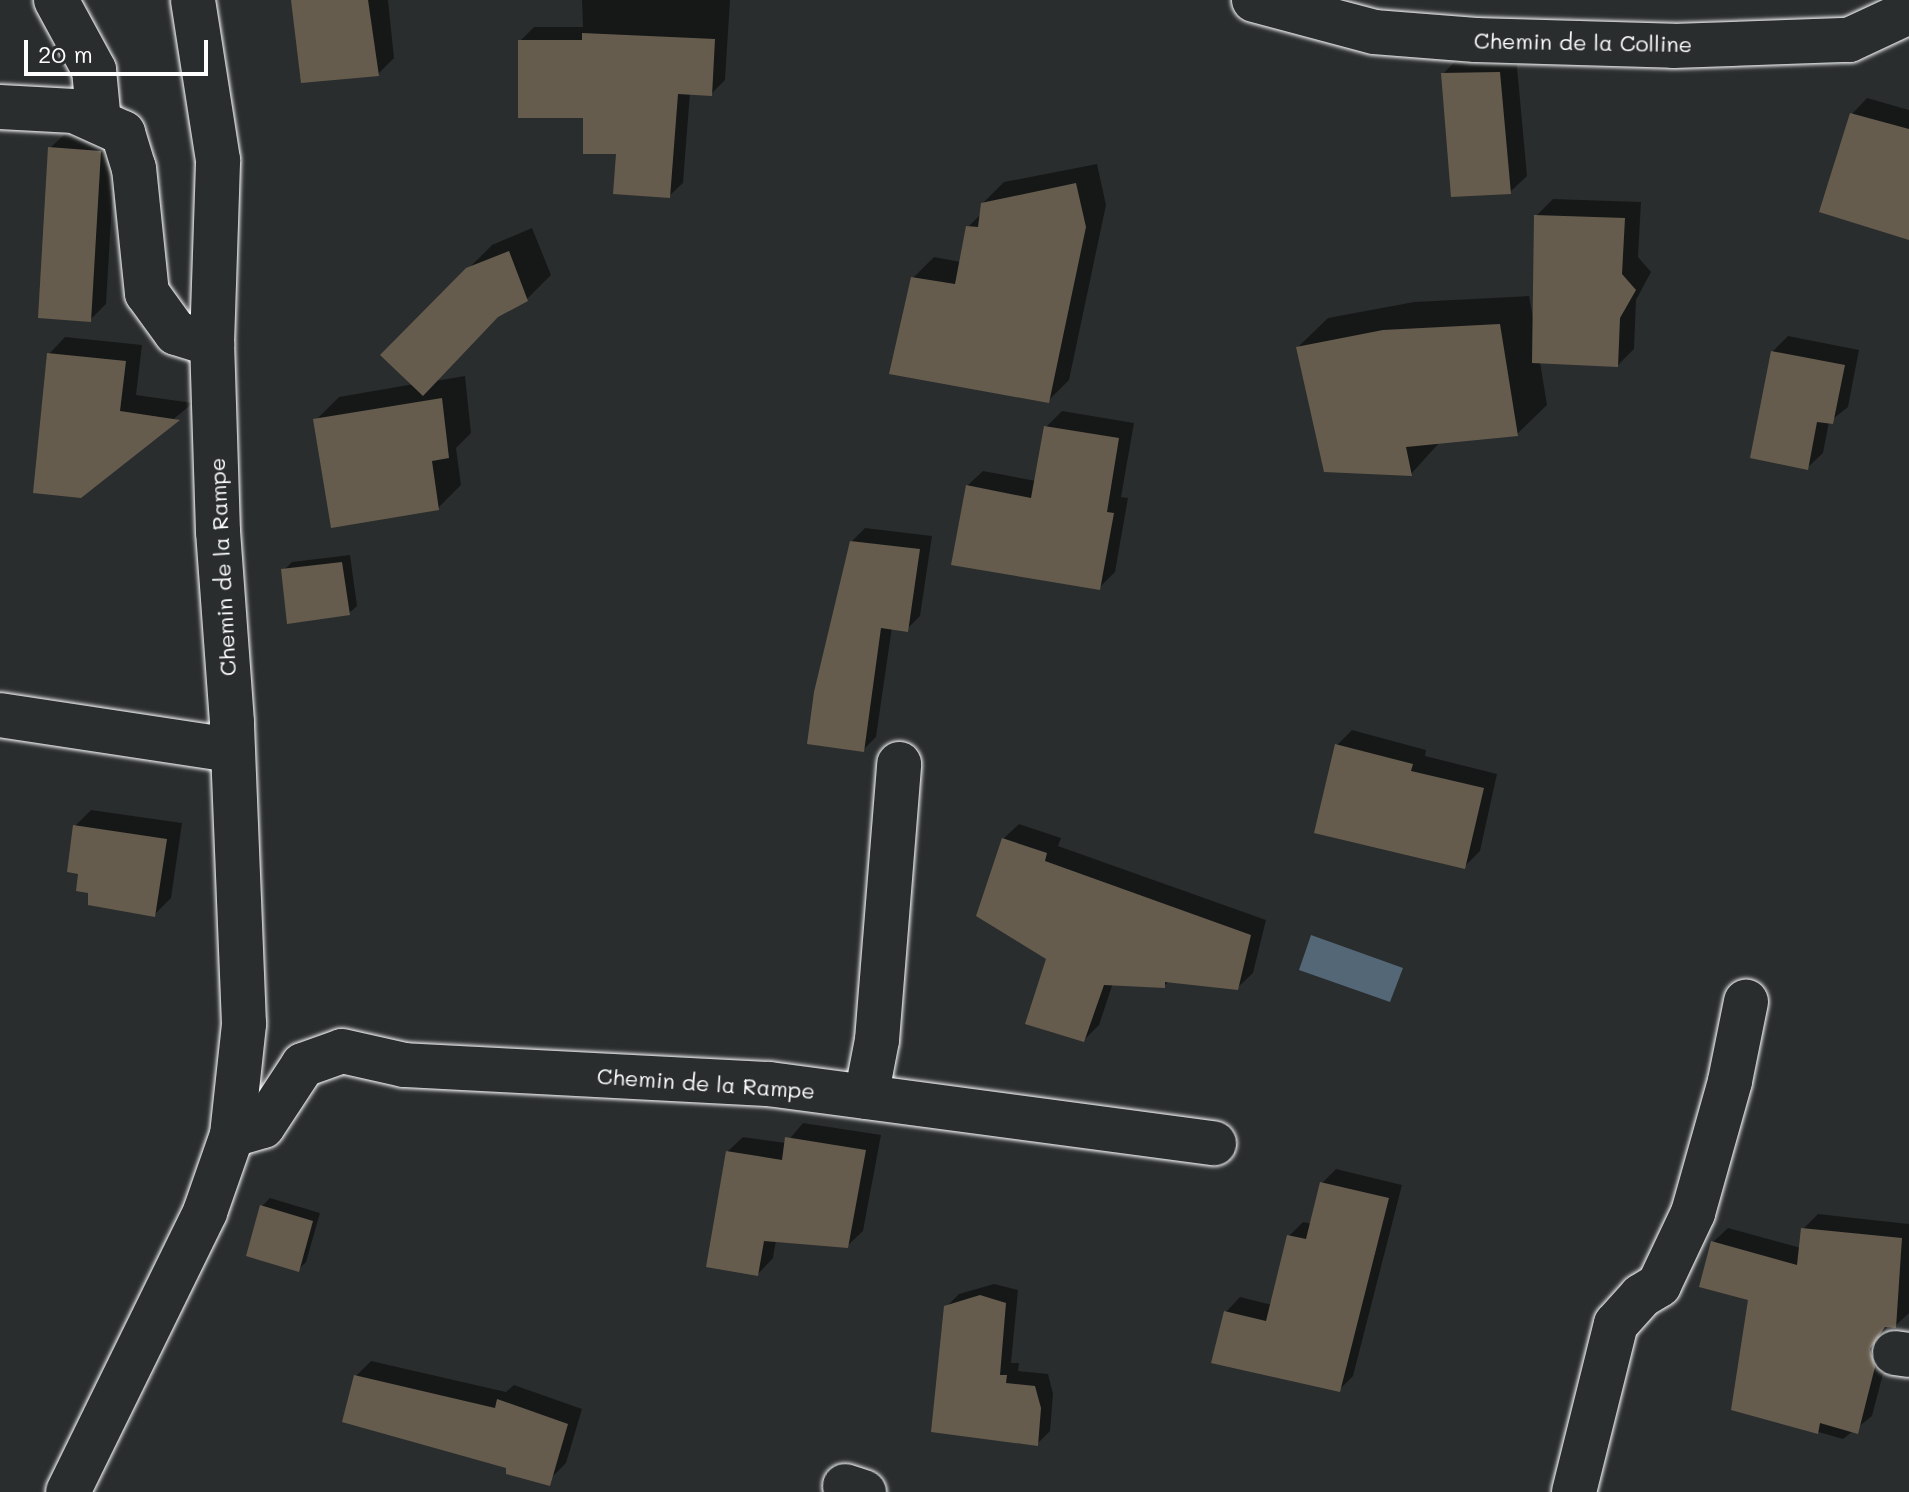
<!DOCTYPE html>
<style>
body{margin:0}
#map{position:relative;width:1909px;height:1492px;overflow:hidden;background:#2a2d2e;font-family:Mali,sans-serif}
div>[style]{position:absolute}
.water>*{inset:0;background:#536776}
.shadow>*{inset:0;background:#0007}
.building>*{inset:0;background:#665c4e}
.roads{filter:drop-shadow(0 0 2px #fff) drop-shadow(0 0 2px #fff)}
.minor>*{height:44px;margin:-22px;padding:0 22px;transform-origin:22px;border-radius:22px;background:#2a2d2e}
span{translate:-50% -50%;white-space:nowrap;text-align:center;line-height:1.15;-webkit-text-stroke:8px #2a2d2e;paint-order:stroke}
.street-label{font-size:22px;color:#fff}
.scale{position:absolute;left:24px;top:40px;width:184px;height:36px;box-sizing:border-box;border:4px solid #fff;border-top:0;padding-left:10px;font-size:24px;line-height:28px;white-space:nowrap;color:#fff;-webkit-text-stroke:6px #2a2d2e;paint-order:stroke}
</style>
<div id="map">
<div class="water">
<i style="clip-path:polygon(1311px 935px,1403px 968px,1390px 1002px,1299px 970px)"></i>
</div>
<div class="shadow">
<i style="clip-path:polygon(293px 0,388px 0,394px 58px,378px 74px)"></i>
<i style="clip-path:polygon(582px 0,730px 0,725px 80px,711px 94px,690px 93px,683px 183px,669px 196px,618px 152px,520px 41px,534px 27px,583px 27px)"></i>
<i style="clip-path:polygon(1516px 56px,1527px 176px,1510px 192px,1443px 74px,1459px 57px)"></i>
<i style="clip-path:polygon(1867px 98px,1909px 110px,1909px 238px,1852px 114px)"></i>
<i style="clip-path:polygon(67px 132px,116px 135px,106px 304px,90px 320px,50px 148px)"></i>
<i style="clip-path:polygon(1097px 164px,1106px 205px,1069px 380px,1048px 401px,913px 278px,934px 257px,961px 262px,968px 227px,982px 213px,983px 203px,1004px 182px)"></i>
<i style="clip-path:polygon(1553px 199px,1641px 202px,1638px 257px,1651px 272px,1636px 300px,1634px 349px,1618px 365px,1540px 362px,1547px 405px,1517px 434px,1440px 442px,1411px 474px,1298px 347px,1328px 318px,1414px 302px,1529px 296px,1533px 318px,1536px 216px)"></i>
<i style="clip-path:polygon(532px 228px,551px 275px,527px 299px,499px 314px,435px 381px,465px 376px,471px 433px,456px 448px,461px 485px,438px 508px,316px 420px,339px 397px,414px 384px,382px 355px,492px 245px)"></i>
<i style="clip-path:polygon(1788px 336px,1859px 350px,1848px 407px,1829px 422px,1823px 453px,1807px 468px,1772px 352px)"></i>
<i style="clip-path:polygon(65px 337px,142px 345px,136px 395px,193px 403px,80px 496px,49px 354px)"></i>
<i style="clip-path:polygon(1062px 411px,1134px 423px,1121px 497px,1128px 498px,1115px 572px,1099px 588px,967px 486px,983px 471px,1036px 481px,1046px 427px)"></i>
<i style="clip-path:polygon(865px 528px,932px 536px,920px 616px,907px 629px,892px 627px,876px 737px,863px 750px,851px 542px)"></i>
<i style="clip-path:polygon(350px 555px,357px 606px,349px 613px,284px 570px,292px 562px)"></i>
<i style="clip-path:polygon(1352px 730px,1426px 750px,1425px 756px,1497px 774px,1480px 851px,1465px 866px,1337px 745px)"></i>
<i style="clip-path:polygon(91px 810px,182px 823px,171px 898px,155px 914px,90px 891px,80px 872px,75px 826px)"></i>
<i style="clip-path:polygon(1019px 824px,1061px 838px,1058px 846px,1266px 920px,1253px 973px,1237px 988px,1170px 980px,1164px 986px,1113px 983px,1099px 1025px,1084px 1040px,1048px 959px,1003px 839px)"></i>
<i style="clip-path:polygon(803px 1123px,881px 1135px,863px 1231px,847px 1246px,776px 1240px,773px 1258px,758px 1274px,727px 1152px,743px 1137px,786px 1143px)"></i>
<i style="clip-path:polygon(1336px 1169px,1402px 1185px,1353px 1376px,1339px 1390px,1226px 1312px,1240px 1297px,1272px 1305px,1289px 1236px,1303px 1222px,1312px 1224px,1322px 1183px)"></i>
<i style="clip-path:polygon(270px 1198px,320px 1213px,306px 1262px,298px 1270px,262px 1206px)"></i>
<i style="clip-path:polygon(1818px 1214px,1909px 1224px,1909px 1313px,1895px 1326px,1887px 1325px,1884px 1334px,1889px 1351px,1872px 1416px,1843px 1439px,1734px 1408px,1750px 1298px,1713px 1242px,1728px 1228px,1801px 1248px,1803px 1229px)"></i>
<i style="clip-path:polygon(994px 1284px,1018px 1290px,1011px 1363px,1019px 1363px,1018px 1371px,1048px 1374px,1053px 1394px,1050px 1431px,1037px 1444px,946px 1307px,959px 1294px)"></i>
<i style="clip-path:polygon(371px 1361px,506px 1392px,514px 1385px,582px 1409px,566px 1463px,551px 1478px,356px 1376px)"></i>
</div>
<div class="building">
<i style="clip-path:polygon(291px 0,368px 0,379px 76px,301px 83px)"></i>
<i style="clip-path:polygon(582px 33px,715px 39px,712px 96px,678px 94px,670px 198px,613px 194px,616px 154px,583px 154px,583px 118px,518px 118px,518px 40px,582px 40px)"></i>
<i style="clip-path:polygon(1500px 72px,1511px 194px,1451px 197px,1441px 73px)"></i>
<i style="clip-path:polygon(1850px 113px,1909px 129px,1909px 240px,1819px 212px)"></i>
<i style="clip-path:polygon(48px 147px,101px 151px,91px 322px,38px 318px)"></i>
<i style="clip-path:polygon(1076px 183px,1086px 227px,1049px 403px,889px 374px,911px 277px,955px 284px,966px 226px,978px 227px,981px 203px)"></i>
<i style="clip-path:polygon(1534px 215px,1625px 218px,1622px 274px,1636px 290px,1620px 318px,1618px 367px,1532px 363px)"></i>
<i style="clip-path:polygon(509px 251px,528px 301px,498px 317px,423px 396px,380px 355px,466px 268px)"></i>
<i style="clip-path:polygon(1500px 324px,1518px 436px,1406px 447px,1412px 476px,1324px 472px,1296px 347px,1383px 330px)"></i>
<i style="clip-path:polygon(1771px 351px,1845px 365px,1833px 424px,1817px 422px,1808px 470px,1750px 458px)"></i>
<i style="clip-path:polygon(47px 353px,126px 361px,120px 411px,180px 420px,81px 498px,33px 493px)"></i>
<i style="clip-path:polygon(442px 398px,449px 458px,432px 461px,439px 510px,331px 528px,313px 419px)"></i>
<i style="clip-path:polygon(1044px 426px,1119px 438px,1107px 512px,1114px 513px,1100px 590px,951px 565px,966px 485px,1031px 498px)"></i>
<i style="clip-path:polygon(850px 541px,920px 549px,908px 632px,881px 628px,864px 752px,807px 744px,814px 692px)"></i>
<i style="clip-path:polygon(342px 562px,350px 615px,287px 624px,281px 569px)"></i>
<i style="clip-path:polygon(1335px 744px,1413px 764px,1411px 771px,1484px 788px,1465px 869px,1314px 833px)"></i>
<i style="clip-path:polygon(73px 825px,167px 839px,155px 917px,88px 905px,88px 893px,76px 891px,78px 874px,67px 872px)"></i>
<i style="clip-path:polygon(1002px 838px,1047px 853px,1045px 861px,1251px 935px,1238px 990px,1165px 982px,1165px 988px,1104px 985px,1084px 1042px,1025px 1024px,1046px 959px,976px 916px)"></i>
<i style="clip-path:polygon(785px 1137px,866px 1150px,848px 1248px,764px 1241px,758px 1276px,706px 1267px,726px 1151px,782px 1160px)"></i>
<i style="clip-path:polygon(1320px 1182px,1389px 1198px,1340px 1392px,1211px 1363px,1224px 1311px,1266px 1321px,1287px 1235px,1306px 1239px)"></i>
<i style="clip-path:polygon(260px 1205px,313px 1221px,299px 1272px,246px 1256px)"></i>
<i style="clip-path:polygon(1801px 1228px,1902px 1238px,1896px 1328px,1885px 1327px,1870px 1349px,1875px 1367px,1858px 1434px,1820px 1423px,1818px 1434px,1731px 1410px,1748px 1300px,1699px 1287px,1711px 1241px,1797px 1265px)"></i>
<i style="clip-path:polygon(980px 1295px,1006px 1303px,1000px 1375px,1007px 1375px,1006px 1383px,1035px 1386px,1041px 1408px,1038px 1446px,931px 1432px,944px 1306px)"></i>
<i style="clip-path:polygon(354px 1375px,495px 1408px,497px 1399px,568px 1424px,550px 1486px,506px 1474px,506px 1468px,342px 1422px)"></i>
</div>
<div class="roads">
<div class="minor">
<i style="left:56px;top:0;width:80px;rotate:61.5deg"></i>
<i style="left:94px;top:70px;width:52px;rotate:84.5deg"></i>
<i style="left:1254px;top:0;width:124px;rotate:14.9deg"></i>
<i style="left:1374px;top:32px;width:102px;rotate:4.5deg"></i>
<i style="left:1476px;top:40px;width:197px;rotate:1.7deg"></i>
<i style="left:1673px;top:46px;width:176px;rotate:-2deg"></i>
<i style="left:1849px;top:40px;width:66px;rotate:-25deg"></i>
<i style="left:0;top:107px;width:74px;rotate:3.1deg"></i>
<i style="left:74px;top:111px;width:54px;rotate:24.2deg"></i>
<i style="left:123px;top:133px;width:37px;rotate:73deg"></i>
<i style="left:134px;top:168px;width:126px;rotate:84.1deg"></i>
<i style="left:147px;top:293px;width:49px;rotate:54.1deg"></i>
<i style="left:176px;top:333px;width:38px;rotate:17deg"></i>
<i style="left:0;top:715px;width:235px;rotate:8.6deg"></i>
<i style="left:866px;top:1097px;width:58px;rotate:-79.1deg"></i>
<i style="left:877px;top:1040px;width:277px;rotate:-85.4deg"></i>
<i style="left:232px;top:1135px;width:32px;rotate:-16deg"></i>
<i style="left:263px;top:1126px;width:73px;rotate:-56.7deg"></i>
<i style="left:303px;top:1065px;width:41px;rotate:-19.7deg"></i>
<i style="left:342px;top:1051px;width:64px;rotate:12.7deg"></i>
<i style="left:404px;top:1065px;width:365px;rotate:3deg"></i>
<i style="left:769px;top:1084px;width:449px;rotate:7.6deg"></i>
<i style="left:1895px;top:1353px;width:14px;rotate:8deg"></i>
<i style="left:845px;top:1486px;width:20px;rotate:18deg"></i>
<i style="left:68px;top:1492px;width:312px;rotate:-63.9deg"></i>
<i style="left:205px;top:1212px;width:82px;rotate:-70.7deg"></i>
<i style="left:232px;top:1135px;width:112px;rotate:-83.8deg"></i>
<i style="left:244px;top:1024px;width:302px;rotate:-92.3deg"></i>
<i style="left:232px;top:722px;width:191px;rotate:-94.2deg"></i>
<i style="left:218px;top:532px;width:188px;rotate:-91.8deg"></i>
<i style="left:212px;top:344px;width:184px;rotate:-88.1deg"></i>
<i style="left:218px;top:160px;width:162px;rotate:-98.9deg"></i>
<i style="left:1574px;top:1492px;width:173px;rotate:-76deg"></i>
<i style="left:1616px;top:1324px;width:38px;rotate:-48deg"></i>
<i style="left:1641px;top:1296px;width:21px;rotate:-31deg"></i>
<i style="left:1659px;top:1285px;width:80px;rotate:-64.7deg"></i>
<i style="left:1693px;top:1213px;width:137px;rotate:-74.3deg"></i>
<i style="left:1730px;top:1081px;width:81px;rotate:-78.6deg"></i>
</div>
</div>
<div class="street-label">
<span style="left:1583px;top:42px;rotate:1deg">Chemin de la Colline</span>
<span style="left:222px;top:567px;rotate:-93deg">Chemin de la Rampe</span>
<span style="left:706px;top:1083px;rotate:4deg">Chemin de la Rampe</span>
</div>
<div class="scale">20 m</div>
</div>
